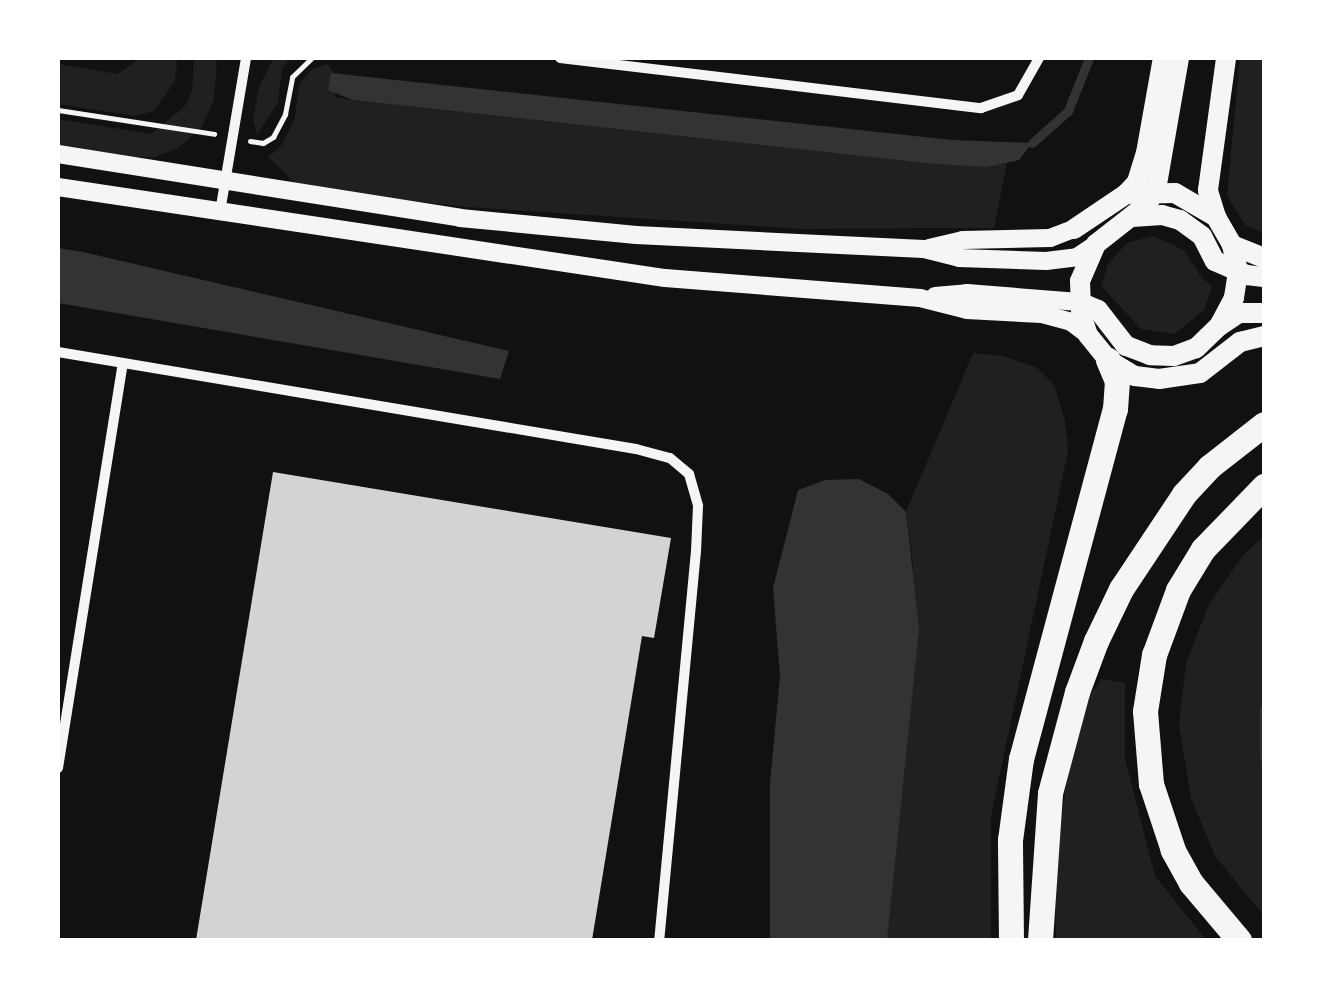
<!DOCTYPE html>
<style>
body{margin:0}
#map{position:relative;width:1322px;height:998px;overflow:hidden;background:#111;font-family:Jost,sans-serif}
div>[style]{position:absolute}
.green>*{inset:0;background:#202020}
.water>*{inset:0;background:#333}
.stream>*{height:9px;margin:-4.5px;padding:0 4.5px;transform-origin:4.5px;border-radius:4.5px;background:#333}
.building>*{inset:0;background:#d3d3d3}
.path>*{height:5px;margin:-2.5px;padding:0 2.5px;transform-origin:2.5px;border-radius:2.5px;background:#f5f5f5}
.minor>*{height:10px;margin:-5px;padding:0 5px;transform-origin:5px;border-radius:5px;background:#f5f5f5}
.tertiary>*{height:18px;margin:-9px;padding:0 9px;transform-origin:9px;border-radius:9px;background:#f5f5f5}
.secondary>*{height:20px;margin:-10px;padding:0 10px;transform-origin:10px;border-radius:10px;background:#f5f5f5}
.motorway>*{height:25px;margin:-12.5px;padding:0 12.5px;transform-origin:12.5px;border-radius:12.5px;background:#f5f5f5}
span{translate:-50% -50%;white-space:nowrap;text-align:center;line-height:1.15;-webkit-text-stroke:8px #fff;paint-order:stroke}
.frame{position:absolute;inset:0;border:60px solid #fff;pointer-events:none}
</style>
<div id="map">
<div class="green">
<i style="clip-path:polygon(140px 58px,177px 58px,175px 81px,154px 111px,135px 116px,58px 104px,58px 64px,118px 74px)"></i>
<i style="clip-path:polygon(194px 58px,217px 58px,214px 100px,201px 128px,178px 148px,155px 157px,134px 157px,58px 145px,58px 119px,151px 134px,185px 106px,192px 91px)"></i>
<i style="clip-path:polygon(274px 58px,291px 58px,282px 68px,278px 102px,257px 135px,253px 120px,259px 87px)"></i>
<i style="clip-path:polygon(1240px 58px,1264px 58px,1264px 233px,1246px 226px,1227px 196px)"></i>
<i style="clip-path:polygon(328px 64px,334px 73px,335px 97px,353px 100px,934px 164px,988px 167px,1007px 163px,994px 228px,803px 229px,467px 207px,316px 190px,294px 182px,268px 157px,282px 145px,295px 118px,299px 85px,312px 69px)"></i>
<i style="clip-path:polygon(1153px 236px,1184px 250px,1201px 277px,1212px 287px,1204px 310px,1174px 334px,1141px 329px,1101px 286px,1108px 264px,1127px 243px)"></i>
<i style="clip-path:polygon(973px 353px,1003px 356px,1037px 368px,1054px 385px,1065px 420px,1068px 451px,991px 816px,991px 940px,887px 940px,913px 563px,906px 512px)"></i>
<i style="clip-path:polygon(1264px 536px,1264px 916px,1215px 856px,1191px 798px,1179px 724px,1186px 663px,1209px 604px,1244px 554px)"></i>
<i style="clip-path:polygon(1101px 679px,1125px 683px,1125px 758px,1155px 876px,1206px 940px,1056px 940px,1055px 849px,1073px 750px,1090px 695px)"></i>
</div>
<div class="water">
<i style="clip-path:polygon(331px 73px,952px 140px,1032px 143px,1019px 160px,988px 167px,934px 164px,353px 100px,328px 90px)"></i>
<i style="clip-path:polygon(58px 248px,83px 252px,509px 351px,500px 379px,58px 303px)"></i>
<i style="clip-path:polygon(859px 479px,888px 494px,906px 512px,919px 629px,887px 940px,770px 940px,770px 784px,780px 676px,773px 588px,798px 490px,826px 480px)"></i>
</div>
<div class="stream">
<i style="left:1032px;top:143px;width:48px;rotate:-41.6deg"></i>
<i style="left:1068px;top:111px;width:57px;rotate:-68.4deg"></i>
<i style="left:1264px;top:709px;width:49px;rotate:90deg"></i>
</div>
<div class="building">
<i style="clip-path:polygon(273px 472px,671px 538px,654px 638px,642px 636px,592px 940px,196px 940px)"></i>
</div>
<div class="path">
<i style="left:58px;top:110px;width:158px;rotate:8.7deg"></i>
<i style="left:250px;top:141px;width:13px;rotate:9deg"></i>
<i style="left:263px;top:143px;width:12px;rotate:-31deg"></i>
<i style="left:273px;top:137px;width:26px;rotate:-62deg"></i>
<i style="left:285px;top:114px;width:38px;rotate:-79deg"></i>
<i style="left:292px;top:77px;width:28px;rotate:-44deg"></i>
</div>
<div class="minor">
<i style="left:560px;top:58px;width:424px;rotate:6.8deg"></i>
<i style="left:981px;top:108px;width:39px;rotate:-19deg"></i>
<i style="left:1018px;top:95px;width:43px;rotate:-60.4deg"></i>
<i style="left:220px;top:212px;width:156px;rotate:-80.4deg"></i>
<i style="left:58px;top:352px;width:586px;rotate:9.53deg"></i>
<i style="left:636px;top:449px;width:35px;rotate:15deg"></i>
<i style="left:670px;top:458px;width:25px;rotate:40deg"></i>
<i style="left:689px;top:474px;width:33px;rotate:74deg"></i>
<i style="left:698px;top:506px;width:45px;rotate:92.5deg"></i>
<i style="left:696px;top:551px;width:391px;rotate:95.4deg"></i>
<i style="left:58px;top:768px;width:410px;rotate:-80.9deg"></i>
</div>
<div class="tertiary">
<i style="left:58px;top:154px;width:407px;rotate:9deg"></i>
<i style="left:460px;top:218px;width:177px;rotate:5.5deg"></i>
<i style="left:636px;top:235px;width:288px;rotate:2.8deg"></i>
<i style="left:924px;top:249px;width:36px;rotate:14deg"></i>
<i style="left:959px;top:258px;width:87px;rotate:2deg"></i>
<i style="left:1046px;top:261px;width:31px;rotate:-7deg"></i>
<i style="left:1077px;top:257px;width:23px;rotate:-34deg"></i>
<i style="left:58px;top:187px;width:614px;rotate:8.53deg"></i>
<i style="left:665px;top:278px;width:256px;rotate:4.5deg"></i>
<i style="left:920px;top:298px;width:49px;rotate:14.3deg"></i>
<i style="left:967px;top:310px;width:75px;rotate:3.1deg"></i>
<i style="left:1042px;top:314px;width:30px;rotate:15deg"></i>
<i style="left:1071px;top:322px;width:21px;rotate:37deg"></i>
<i style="left:929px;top:248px;width:35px;rotate:-13deg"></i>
<i style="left:963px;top:240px;width:87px;rotate:-1.3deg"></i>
<i style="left:1050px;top:238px;width:26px;rotate:-21deg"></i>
<i style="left:935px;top:296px;width:32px;rotate:-5deg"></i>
<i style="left:967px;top:293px;width:112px;rotate:4.6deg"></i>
</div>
<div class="secondary">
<i style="left:1179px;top:58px;width:134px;rotate:99.9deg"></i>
<i style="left:1156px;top:190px;width:17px;rotate:123deg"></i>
<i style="left:1147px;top:204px;width:65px;rotate:141.9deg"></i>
<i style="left:1096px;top:244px;width:40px;rotate:113.4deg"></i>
<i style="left:1080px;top:281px;width:33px;rotate:88deg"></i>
<i style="left:1081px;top:314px;width:22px;rotate:72deg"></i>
<i style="left:1088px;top:335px;width:32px;rotate:51deg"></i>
<i style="left:1108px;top:360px;width:31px;rotate:31deg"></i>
<i style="left:1135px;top:376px;width:24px;rotate:7deg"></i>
<i style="left:1159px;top:379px;width:41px;rotate:-8.3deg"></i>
<i style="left:1200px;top:373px;width:51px;rotate:-37.8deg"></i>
<i style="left:1240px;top:342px;width:25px;rotate:-14deg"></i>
<i style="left:1126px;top:194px;width:16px;rotate:-47deg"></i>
<i style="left:1137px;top:182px;width:30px;rotate:-73deg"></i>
<i style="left:1146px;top:153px;width:97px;rotate:-79.9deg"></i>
<i style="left:1132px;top:217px;width:30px;rotate:-4deg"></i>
<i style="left:1162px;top:215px;width:19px;rotate:16deg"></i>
<i style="left:1180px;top:220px;width:27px;rotate:36deg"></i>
<i style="left:1202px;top:236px;width:28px;rotate:63deg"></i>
<i style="left:1215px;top:261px;width:35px;rotate:24deg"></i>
<i style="left:1247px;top:275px;width:17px;rotate:7deg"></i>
<i style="left:1216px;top:217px;width:28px;rotate:-107deg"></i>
<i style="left:1208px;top:190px;width:133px;rotate:-82.2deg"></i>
<i style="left:1074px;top:229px;width:63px;rotate:-33.9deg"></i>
<i style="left:1126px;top:194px;width:49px;rotate:-1.2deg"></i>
<i style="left:1175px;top:193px;width:48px;rotate:30.3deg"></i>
<i style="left:1216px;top:217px;width:32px;rotate:60deg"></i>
<i style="left:1232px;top:245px;width:28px;rotate:77deg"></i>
<i style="left:1238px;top:272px;width:26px;rotate:99deg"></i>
<i style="left:1234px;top:298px;width:32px;rotate:118deg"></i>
<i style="left:1219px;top:326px;width:32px;rotate:136deg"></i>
<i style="left:1196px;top:348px;width:23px;rotate:160deg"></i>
<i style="left:1174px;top:356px;width:24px;rotate:-178deg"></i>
<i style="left:1150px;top:355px;width:26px;rotate:-159deg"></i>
<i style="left:1126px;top:346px;width:46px;rotate:-127.9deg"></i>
<i style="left:1098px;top:310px;width:21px;rotate:-157deg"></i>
<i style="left:1232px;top:245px;width:35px;rotate:22deg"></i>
<i style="left:1221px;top:325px;width:22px;rotate:-34deg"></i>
<i style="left:1239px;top:313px;width:25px"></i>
</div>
<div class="motorway">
<i style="left:1011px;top:940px;width:100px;rotate:-90.6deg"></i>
<i style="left:1010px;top:840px;width:82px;rotate:-82.3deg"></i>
<i style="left:1021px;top:759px;width:362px;rotate:-75deg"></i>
<i style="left:1115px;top:409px;width:28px;rotate:-86deg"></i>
<i style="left:1117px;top:381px;width:23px;rotate:-113deg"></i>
<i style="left:1040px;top:940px;width:147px;rotate:-86.1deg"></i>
<i style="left:1050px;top:793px;width:105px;rotate:-75deg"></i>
<i style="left:1077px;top:692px;width:54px;rotate:-69.6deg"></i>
<i style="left:1096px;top:641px;width:58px;rotate:-64.3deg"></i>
<i style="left:1121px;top:589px;width:114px;rotate:-56.4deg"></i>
<i style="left:1184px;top:494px;width:37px;rotate:-47deg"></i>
<i style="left:1209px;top:467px;width:70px;rotate:-38deg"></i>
<i style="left:1239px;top:940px;width:75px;rotate:-130.1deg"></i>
<i style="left:1191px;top:883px;width:38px;rotate:-119deg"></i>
<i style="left:1173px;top:850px;width:70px;rotate:-108.4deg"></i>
<i style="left:1151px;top:784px;width:73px;rotate:-94.7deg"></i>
<i style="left:1145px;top:711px;width:57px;rotate:-80.9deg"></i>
<i style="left:1154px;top:655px;width:69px;rotate:-69.7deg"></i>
<i style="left:1178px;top:590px;width:48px;rotate:-58.6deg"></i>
<i style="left:1203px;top:549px;width:88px;rotate:-45.9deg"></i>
</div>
<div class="frame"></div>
</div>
